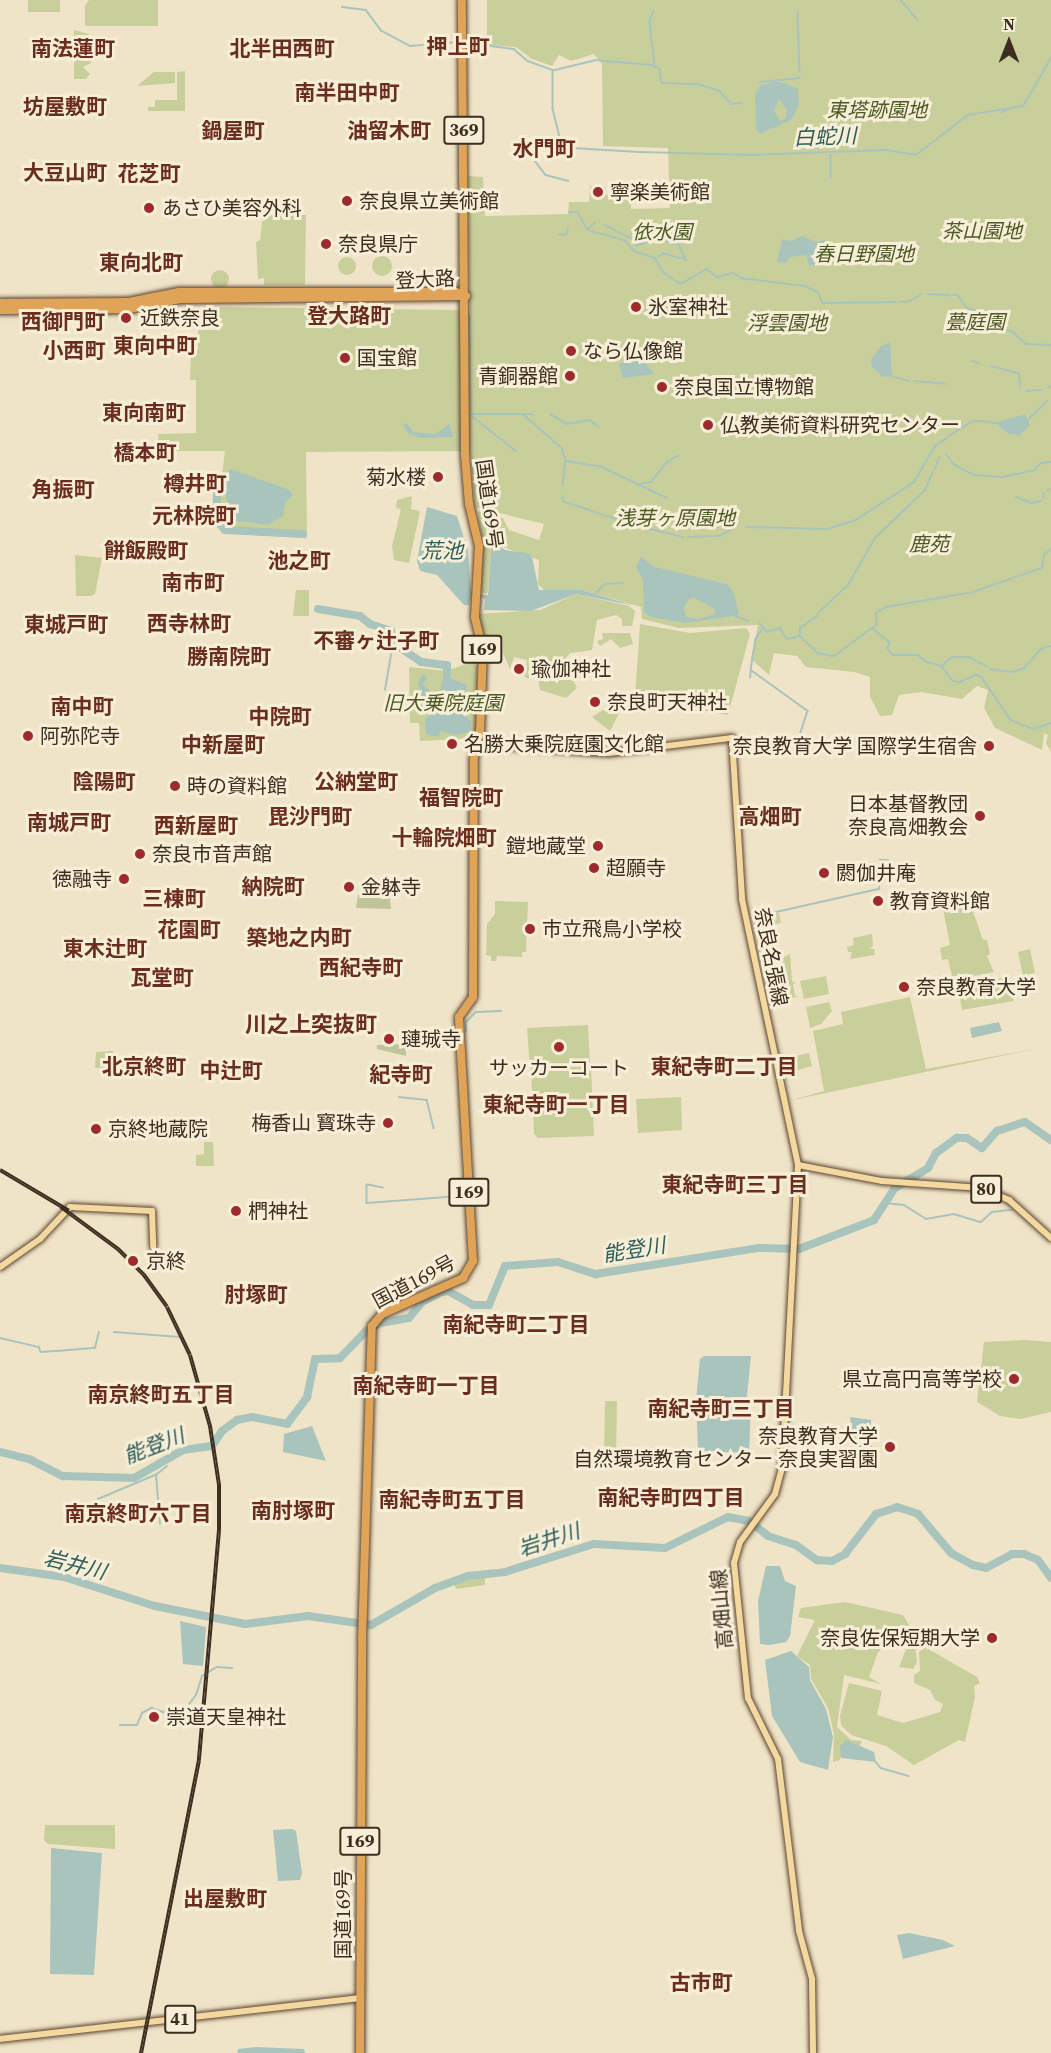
<!DOCTYPE html>
<meta charset="utf-8">
<style>
body{margin:0}
#map{position:relative;width:1051px;height:2053px;overflow:hidden;background:#f0e4c8;font-family:"Source Serif 4","Noto Sans JP",serif}
div>[style]{position:absolute}
.green>*{inset:0;background:#c9cf9b}
.round{border-radius:50%}
.cemetery>*{inset:0;background:#bfc49a}
.water>*{inset:0;background:#a9c4bc}
.stream>*{height:1.5px;margin:-0.75px;padding:0 0.75px;transform-origin:0.75px;border-radius:0.75px;background:#a9c4bc}
.river>*{height:8px;margin:-4px;padding:0 4px;transform-origin:4px;border-radius:4px;background:#a9c4bc}
.roads{filter:drop-shadow(0 0 2px #5b4430) drop-shadow(0 0 2px #5b4430)}
.major>*{height:6px;margin:-3px;padding:0 3px;transform-origin:3px;border-radius:3px;background:#f3d9a0}
.highway>*{height:8px;margin:-4px;padding:0 4px;transform-origin:4px;border-radius:4px;background:#e0a458}
.rail>*{height:4px;margin-top:-2px;transform-origin:0;background:repeating-linear-gradient(90deg,#f7eed8 0 4.5px,#3d2e20 0 9px);box-sizing:border-box;border-block:2px solid #3d2e20}
.dots>*{width:16px;height:16px;translate:-50% -50%;box-sizing:border-box;border:3px solid #f7eed8;border-radius:50%}
span{translate:-50% -50%;white-space:nowrap;text-align:center;line-height:1.15;-webkit-text-stroke:6px #f7eed8;paint-order:stroke}
.shield-label span{padding:2px 4px;background:#f7eed8;border:2px solid;border-radius:4px;-webkit-text-stroke-width:0}
.shield-label{font-size:18px;color:#3d2e20;font-weight:700}
.park-label{font-size:20px;color:#4d5a26;font-style:italic}
.poi-label{font-size:20px;color:#3d2e20}
.left{translate:0 -50%;text-align:left}
.right{translate:-100% -50%;text-align:right}
.street-label{font-size:20px;color:#3d2e20}
.neighbourhood-label{font-size:21px;color:#6b2e1e;font-weight:700}
.water-label{font-size:21px;color:#2f5d5a;font-style:italic}
.quarter-label{font-size:22px;color:#6b2e1e;font-weight:700}
.north{position:absolute;left:979px;top:12px;width:60px;height:60px;-webkit-text-stroke:4px #f7eed8;paint-order:stroke;rotate:0deg;font-size:16px;font-weight:700;line-height:24px;text-align:center;color:#3d2e20}
.north::after{content:'';display:block;margin:auto;width:21px;height:27px;background:#3d2e20;clip-path:polygon(50% 0,100% 100%,50% 72%,0 100%)}
</style>
<div id="map">
<div class="green">
<i style="clip-path:polygon(28px 0,60px 0,60px 12px,28px 12px)"></i>
<i style="clip-path:polygon(89px 0,158px 0,158px 26px,85px 26px,85px 6px)"></i>
<i style="clip-path:polygon(487px 0,1051px 0,1051px 752px,1046px 743px,1048px 735px,1044px 733px,1042px 750px,995px 728px,984px 708px,988px 690px,977px 686px,962px 699px,921px 692px,899px 695px,892px 715px,880px 716px,870px 697px,870px 677px,854px 672px,806px 667px,797px 656px,774px 653px,769px 675px,751px 659px,758px 625px,679px 628px,642px 619px,641px 607px,582px 590px,544px 590px,538px 584px,539px 560px,500px 546px,500px 527px,487px 525px,491px 552px,488px 591px,487px 594px,480px 593px,483px 545px,477px 511px,503px 518px,509px 530px,539px 540px,544px 524px,475px 507px,470px 451px,306px 452px,307px 538px,234px 534px,223px 530px,215px 519px,216px 492px,220px 492px,225px 451px,159px 451px,158px 434px,196px 433px,196px 380px,190px 380px,191px 350px,198px 350px,198px 330px,219px 330px,219px 307px,458px 310px,470px 315px,468px 176px,483px 177px,485px 216px,568px 214px,569px 202px,589px 202px,590px 186px,606px 187px,606px 195px,631px 199px,631px 209px,670px 208px,668px 148px,603px 146px,602px 64px,594px 54px,571px 61px,559px 55px,552px 66px,532px 59px,516px 47px,487px 45px)"></i>
<i style="clip-path:polygon(74px 30px,89px 34px,89px 39px,83px 39px,83px 53px,74px 53px)"></i>
<i style="clip-path:polygon(74px 58px,90px 58px,91px 63px,83px 67px,90px 74px,86px 79px,74px 79px)"></i>
<i style="clip-path:polygon(185px 71px,185px 111px,148px 111px,148px 107px,155px 107px,155px 100px,177px 100px,177px 72px)"></i>
<i style="clip-path:polygon(154px 72px,175px 72px,175px 83px,137px 86px)"></i>
<i style="clip-path:polygon(263px 215px,306px 215px,305px 285px,264px 285px,264px 278px,258px 279px,256px 242px,260px 240px)"></i>
<i class="round" style="left:372px;top:256px;width:20px;height:20px"></i>
<i class="round" style="left:338px;top:257px;width:18px;height:18px"></i>
<i class="round" style="left:211px;top:270px;width:18px;height:18px"></i>
<i style="clip-path:polygon(412px 496px,411px 509px,420px 511px,409px 563px,394px 560px,392px 546px,401px 509px,396px 508px,397px 500px)"></i>
<i style="clip-path:polygon(75px 555px,102px 558px,95px 594px,91px 596px,76px 596px)"></i>
<i style="clip-path:polygon(296px 590px,309px 590px,309px 616px,293px 616px)"></i>
<i style="clip-path:polygon(576px 594px,629px 606px,635px 611px,632px 626px,622px 626px,622px 619px,616px 615px,597px 620px,592px 650px,570px 653px,565px 659px,573px 665px,571px 676px,577px 688px,566px 698px,540px 690px,537px 673px,528px 679px,524px 676px,527px 660px,514px 657px,510px 669px,503px 653px,503px 638px,496px 637px,495px 643px,487px 646px,477px 614px,540px 610px)"></i>
<i style="clip-path:polygon(640px 624px,690px 633px,746px 628px,750px 634px,728px 715px,706px 711px,703px 703px,635px 696px)"></i>
<i style="clip-path:polygon(602px 633px,630px 633px,633px 644px,620px 648px,611px 639px,600px 646px,597px 641px,603px 639px)"></i>
<i style="clip-path:polygon(469px 663px,477px 665px,477px 727px,472px 735px,463px 743px,463px 739px,420px 741px,419px 723px,410px 723px,409px 667px,446px 671px)"></i>
<i style="clip-path:polygon(625px 702px,610px 731px,592px 717px,606px 708px)"></i>
<i style="clip-path:polygon(495px 901px,528px 902px,526px 952px,522px 952px,522px 957px,497px 956px,496px 961px,491px 961px,491px 956px,486px 955px,487px 924px,495px 914px)"></i>
<i style="clip-path:polygon(970px 903px,983px 940px,987px 940px,990px 954px,987px 956px,994px 972px,953px 980px,948px 959px,942px 960px,940px 948px,950px 945px,943px 909px)"></i>
<i style="clip-path:polygon(779px 913px,781px 923px,759px 927px,757px 917px)"></i>
<i style="clip-path:polygon(872px 934px,873px 946px,869px 948px,874px 949px,875px 955px,850px 959px,852px 952px,848px 952px,847px 947px,854px 945px,853px 938px)"></i>
<i style="clip-path:polygon(1030px 949px,1035px 973px,1023px 976px,1018px 952px)"></i>
<i style="clip-path:polygon(790px 954px,792px 981px,796px 983px,793px 984px,795px 996px,799px 996px,785px 1000px,791px 997px,788px 982px,782px 983px,785px 980px,778px 960px)"></i>
<i style="clip-path:polygon(826px 976px,829px 994px,804px 999px,800px 981px)"></i>
<i style="clip-path:polygon(1009px 977px,1014px 1001px,962px 1010px,958px 987px)"></i>
<i style="clip-path:polygon(910px 997px,926px 1069px,1034px 1049px,788px 1101px,824px 1091px,813px 1031px,843px 1024px,841px 1012px)"></i>
<i style="clip-path:polygon(829px 1002px,832px 1011px,821px 1024px,810px 1028px,806px 1007px)"></i>
<i style="clip-path:polygon(588px 1025px,590px 1065px,530px 1069px,527px 1028px)"></i>
<i style="clip-path:polygon(113px 1051px,113px 1055px,126px 1056px,122px 1067px,95px 1068px,96px 1052px)"></i>
<i style="clip-path:polygon(809px 1053px,812px 1066px,788px 1073px,786px 1058px)"></i>
<i style="clip-path:polygon(591px 1066px,594px 1136px,538px 1138px,534px 1134px,531px 1070px)"></i>
<i style="clip-path:polygon(681px 1097px,682px 1130px,638px 1133px,636px 1099px)"></i>
<i style="clip-path:polygon(204px 1142px,213px 1142px,214px 1166px,196px 1166px,196px 1155px,204px 1154px)"></i>
<i style="clip-path:polygon(684px 1173px,683px 1187px,671px 1194px,671px 1174px)"></i>
<i style="clip-path:polygon(1024px 1340px,1051px 1342px,1051px 1412px,1020px 1419px,1000px 1416px,977px 1402px,984px 1342px)"></i>
<i style="clip-path:polygon(102px 1388px,153px 1390px,153px 1399px,102px 1397px)"></i>
<i style="clip-path:polygon(605px 1401px,617px 1401px,616px 1458px,604px 1459px)"></i>
<i style="clip-path:polygon(485px 1577px,485px 1585px,456px 1589px,454px 1583px)"></i>
<i style="clip-path:polygon(845px 1602px,903px 1615px,920px 1643px,915px 1645px,917px 1662px,913px 1669px,899px 1667px,906px 1649px,892px 1644px,878px 1652px,869px 1677px,881px 1684px,844px 1675px,837px 1727px,851px 1740px,862px 1741px,859px 1748px,844px 1742px,840px 1760px,833px 1762px,834px 1734px,828px 1708px,811px 1679px,810px 1665px,797px 1656px,815px 1620px,798px 1617px,801px 1608px)"></i>
<i style="clip-path:polygon(925px 1647px,977px 1677px,980px 1683px,974px 1686px,975px 1697px,965px 1742px,959px 1740px,914px 1765px,886px 1746px,851px 1735px,841px 1725px,840px 1716px,849px 1683px,882px 1691px,877px 1715px,903px 1723px,940px 1712px,943px 1704px,935px 1700px,930px 1690px,914px 1683px,914px 1675px,920px 1671px,919px 1652px)"></i>
<i style="clip-path:polygon(115px 1825px,115px 1849px,48px 1844px,44px 1840px,45px 1825px)"></i>
</div>
<div class="cemetery">
<i style="clip-path:polygon(380px 887px,389px 888px,391px 909px,356px 908px,358px 895px,380px 892px)"></i>
<i style="clip-path:polygon(406px 1044px,406px 1056px,377px 1049px,377px 1045px)"></i>
</div>
<div class="water">
<i style="clip-path:polygon(evenodd,776px 81px,798px 88px,799px 105px,791px 120px,760px 134px,756px 128px,755px 94px,760px 86px,776px 81px,779px 99px,787px 110px,785px 119px,780px 121px,774px 111px,779px 99px)"></i>
<i style="clip-path:polygon(644px 226px,655px 240px,636px 247px,631px 233px)"></i>
<i style="clip-path:polygon(803px 236px,815px 242px,826px 240px,823px 266px,809px 265px,806px 255px,790px 257px,786px 263px,777px 262px,782px 239px,790px 241px)"></i>
<i style="clip-path:polygon(890px 342px,892px 376px,883px 377px,872px 367px,871px 360px,881px 346px)"></i>
<i style="clip-path:polygon(631px 359px,646px 364px,655px 374px,623px 378px,619px 364px)"></i>
<i style="clip-path:polygon(1025px 414px,1030px 425px,1020px 435px,1009px 434px,995px 423px)"></i>
<i style="clip-path:polygon(407px 423px,413px 432px,435px 434px,449px 424px,454px 437px,421px 438px,408px 433px,403px 425px)"></i>
<i style="clip-path:polygon(231px 469px,290px 490px,292px 495px,285px 504px,283px 516px,267px 525px,237px 521px,226px 498px,226px 474px)"></i>
<i style="clip-path:polygon(427px 507px,457px 516px,468px 550px,471px 591px,474px 594px,488px 595px,491px 552px,487px 524px,500px 527px,500px 546px,505px 550px,527px 553px,532px 557px,539px 590px,582px 590px,635px 606px,576px 594px,531px 611px,484px 610px,485px 599px,472px 595px,469px 605px,464px 605px,437px 575px,420px 571px,417px 561px)"></i>
<i style="clip-path:polygon(evenodd,641px 557px,655px 567px,727px 584px,734px 593px,739px 615px,685px 623px,651px 617px,644px 612px,643px 581px,636px 567px,641px 557px,694px 598px,713px 608px,716px 613px,700px 619px,686px 617px,684px 608px,689px 599px,694px 598px)"></i>
<i style="clip-path:polygon(423px 674px,427px 677px,423px 685px,429px 689px,435px 706px,444px 675px,467px 685px,463px 713px,471px 721px,471px 732px,455px 735px,441px 731px,438px 737px,426px 734px,425px 719px,439px 708px,431px 707px,426px 699px,421px 709px,423px 697px,418px 683px)"></i>
<i style="clip-path:polygon(999px 1022px,1002px 1031px,972px 1038px,970px 1028px)"></i>
<i style="clip-path:polygon(704px 1356px,751px 1356px,747px 1396px,751px 1405px,749px 1453px,698px 1451px,696px 1399px,700px 1359px)"></i>
<i style="clip-path:polygon(850px 1417px,871px 1420px,872px 1449px,855px 1452px)"></i>
<i style="clip-path:polygon(312px 1426px,326px 1461px,283px 1452px,284px 1434px)"></i>
<i style="clip-path:polygon(766px 1566px,780px 1566px,785px 1581px,796px 1586px,790px 1636px,786px 1642px,769px 1645px,760px 1644px,758px 1601px)"></i>
<i style="clip-path:polygon(180px 1621px,206px 1627px,203px 1666px,183px 1664px)"></i>
<i style="clip-path:polygon(791px 1651px,809px 1667px,810px 1680px,826px 1709px,833px 1737px,828px 1770px,800px 1762px,772px 1716px,765px 1660px)"></i>
<i style="clip-path:polygon(846px 1740px,874px 1752px,876px 1762px,841px 1758px,840px 1746px)"></i>
<i style="clip-path:polygon(292px 1829px,296px 1831px,302px 1873px,300px 1880px,278px 1881px,273px 1830px)"></i>
<i style="clip-path:polygon(51px 1848px,102px 1853px,94px 1975px,50px 1974px)"></i>
<i style="clip-path:polygon(909px 1933px,943px 1940px,955px 1946px,903px 1959px,897px 1935px)"></i>
<i style="clip-path:polygon(256px 2047px,304px 2049px,305px 2053px,237px 2053px,238px 2049px)"></i>
</div>
<div class="stream">
<i style="left:901px;top:0;width:26px;rotate:50deg"></i>
<i style="left:342px;top:7px;width:24px;rotate:7deg"></i>
<i style="left:366px;top:10px;width:26px;rotate:53deg"></i>
<i style="left:382px;top:31px;width:32px;rotate:28deg"></i>
<i style="left:410px;top:46px;width:48px;rotate:-4.8deg"></i>
<i style="left:654px;top:11px;width:12px;rotate:110deg"></i>
<i style="left:650px;top:22px;width:43px;rotate:83.4deg"></i>
<i style="left:798px;top:12px;width:59px;rotate:88.1deg"></i>
<i style="left:466px;top:43px;width:48px;rotate:7.1deg"></i>
<i style="left:514px;top:49px;width:18px;rotate:41deg"></i>
<i style="left:528px;top:61px;width:27px;rotate:20deg"></i>
<i style="left:553px;top:70px;width:39px;rotate:90deg"></i>
<i style="left:553px;top:109px;width:30px;rotate:76deg"></i>
<i style="left:560px;top:138px;width:27px;rotate:174deg"></i>
<i style="left:533px;top:141px;width:11px;rotate:124deg"></i>
<i style="left:527px;top:150px;width:31px;rotate:53deg"></i>
<i style="left:546px;top:175px;width:23px;rotate:15deg"></i>
<i style="left:555px;top:70px;width:42px;rotate:-13.7deg"></i>
<i style="left:596px;top:60px;width:56px;rotate:5.1deg"></i>
<i style="left:652px;top:65px;width:9px;rotate:27deg"></i>
<i style="left:660px;top:69px;width:14px;rotate:82deg"></i>
<i style="left:662px;top:83px;width:36px;rotate:2deg"></i>
<i style="left:698px;top:84px;width:23px;rotate:18deg"></i>
<i style="left:720px;top:91px;width:17px;rotate:50deg"></i>
<i style="left:731px;top:104px;width:10px;rotate:-6deg"></i>
<i style="left:759px;top:82px;width:41px;rotate:-5.6deg"></i>
<i style="left:1002px;top:113px;width:9px;rotate:-32deg"></i>
<i style="left:559px;top:141px;width:15px;rotate:28deg"></i>
<i style="left:572px;top:148px;width:67px;rotate:3.4deg"></i>
<i style="left:639px;top:152px;width:113px;rotate:1.5deg"></i>
<i style="left:752px;top:155px;width:134px;rotate:-2.1deg"></i>
<i style="left:886px;top:150px;width:30px;rotate:9deg"></i>
<i style="left:916px;top:155px;width:66px;rotate:-37.6deg"></i>
<i style="left:968px;top:115px;width:56px;rotate:-9.3deg"></i>
<i style="left:1023px;top:106px;width:56px;rotate:-59.7deg"></i>
<i style="left:831px;top:155px;width:23px;rotate:90deg"></i>
<i style="left:569px;top:212px;width:9px"></i>
<i style="left:578px;top:212px;width:21px;rotate:61deg"></i>
<i style="left:588px;top:230px;width:40px;rotate:16deg"></i>
<i style="left:626px;top:241px;width:13px;rotate:51deg"></i>
<i style="left:634px;top:251px;width:22px;rotate:18deg"></i>
<i style="left:655px;top:258px;width:17px;rotate:59deg"></i>
<i style="left:664px;top:273px;width:20px;rotate:33deg"></i>
<i style="left:681px;top:284px;width:30px;rotate:-30deg"></i>
<i style="left:707px;top:269px;width:13px;rotate:39deg"></i>
<i style="left:717px;top:277px;width:16px;rotate:-14deg"></i>
<i style="left:733px;top:273px;width:9px;rotate:32deg"></i>
<i style="left:741px;top:278px;width:64px;rotate:7.1deg"></i>
<i style="left:805px;top:286px;width:14px;rotate:25deg"></i>
<i style="left:818px;top:292px;width:12px;rotate:66deg"></i>
<i style="left:823px;top:303px;width:73px;rotate:-0.8deg"></i>
<i style="left:605px;top:225px;width:29px;rotate:27deg"></i>
<i style="left:644px;top:226px;width:5px;rotate:-37deg"></i>
<i style="left:648px;top:223px;width:13px;rotate:13deg"></i>
<i style="left:661px;top:226px;width:14px;rotate:73deg"></i>
<i style="left:588px;top:229px;width:10px;rotate:-45deg"></i>
<i style="left:559px;top:234px;width:7px;rotate:8deg"></i>
<i style="left:566px;top:235px;width:6px;rotate:-72deg"></i>
<i style="left:656px;top:238px;width:24px;rotate:17deg"></i>
<i style="left:679px;top:245px;width:17px;rotate:65deg"></i>
<i style="left:686px;top:260px;width:23px;rotate:-165deg"></i>
<i style="left:664px;top:254px;width:6px;rotate:149deg"></i>
<i style="left:675px;top:243px;width:12px;rotate:-85deg"></i>
<i style="left:676px;top:231px;width:12px;rotate:-5deg"></i>
<i style="left:928px;top:294px;width:22px;rotate:3deg"></i>
<i style="left:953px;top:295px;width:5px"></i>
<i style="left:958px;top:295px;width:16px;rotate:55deg"></i>
<i style="left:967px;top:308px;width:15px;rotate:20deg"></i>
<i style="left:981px;top:313px;width:16px;rotate:55deg"></i>
<i style="left:990px;top:326px;width:23px;rotate:13deg"></i>
<i style="left:1012px;top:331px;width:19px;rotate:43deg"></i>
<i style="left:1026px;top:344px;width:25px;rotate:2deg"></i>
<i style="left:900px;top:302px;width:10px;rotate:-6deg"></i>
<i style="left:910px;top:301px;width:13px;rotate:-32deg"></i>
<i style="left:470px;top:348px;width:31px;rotate:-90deg"></i>
<i style="left:470px;top:357px;width:52px;rotate:88.9deg"></i>
<i style="left:972px;top:361px;width:8px;rotate:14deg"></i>
<i style="left:990px;top:366px;width:30px;rotate:14deg"></i>
<i style="left:1019px;top:373px;width:6px;rotate:81deg"></i>
<i style="left:892px;top:376px;width:18px;rotate:16deg"></i>
<i style="left:914px;top:381px;width:32px;rotate:5deg"></i>
<i style="left:1020px;top:381px;width:6px;rotate:81deg"></i>
<i style="left:1048px;top:388px;width:4px;rotate:-34deg"></i>
<i style="left:1026px;top:391px;width:16px;rotate:-4deg"></i>
<i style="left:471px;top:414px;width:62px"></i>
<i style="left:523px;top:414px;width:52px;rotate:41.1deg"></i>
<i style="left:562px;top:448px;width:14px;rotate:73deg"></i>
<i style="left:566px;top:461px;width:24px;rotate:97deg"></i>
<i style="left:550px;top:414px;width:20px;rotate:30deg"></i>
<i style="left:567px;top:424px;width:23px;rotate:-10deg"></i>
<i style="left:590px;top:420px;width:11px;rotate:38deg"></i>
<i style="left:472px;top:416px;width:56px;rotate:38.5deg"></i>
<i style="left:1029px;top:419px;width:25px;rotate:-45deg"></i>
<i style="left:982px;top:421px;width:13px;rotate:9deg"></i>
<i style="left:949px;top:436px;width:28px;rotate:-32deg"></i>
<i style="left:973px;top:421px;width:7px"></i>
<i style="left:946px;top:454px;width:14px;rotate:51deg"></i>
<i style="left:955px;top:465px;width:21px;rotate:28deg"></i>
<i style="left:974px;top:475px;width:27px;rotate:4deg"></i>
<i style="left:566px;top:461px;width:36px;rotate:9deg"></i>
<i style="left:602px;top:467px;width:72px;rotate:25.5deg"></i>
<i style="left:1041px;top:463px;width:10px;rotate:-6deg"></i>
<i style="left:935px;top:469px;width:12px;rotate:-70deg"></i>
<i style="left:1003px;top:477px;width:33px;rotate:-12deg"></i>
<i style="left:1035px;top:470px;width:8px;rotate:-50deg"></i>
<i style="left:637px;top:484px;width:14px;rotate:-8deg"></i>
<i style="left:651px;top:482px;width:26px;rotate:-51deg"></i>
<i style="left:667px;top:462px;width:13px;rotate:-29deg"></i>
<i style="left:1046px;top:491px;width:4px;rotate:-27deg"></i>
<i style="left:1044px;top:493px;width:5px;rotate:90deg"></i>
<i style="left:563px;top:496px;width:5px;rotate:90deg"></i>
<i style="left:563px;top:501px;width:56px;rotate:18.8deg"></i>
<i style="left:1016px;top:497px;width:17px;rotate:21deg"></i>
<i style="left:1032px;top:503px;width:9px;rotate:-13deg"></i>
<i style="left:624px;top:522px;width:61px;rotate:14.3deg"></i>
<i style="left:747px;top:527px;width:80px;rotate:1.4deg"></i>
<i style="left:827px;top:529px;width:30px;rotate:-17deg"></i>
<i style="left:856px;top:520px;width:69px;rotate:-33.2deg"></i>
<i style="left:914px;top:482px;width:42px;rotate:-59.7deg"></i>
<i style="left:935px;top:446px;width:14px;rotate:-34deg"></i>
<i style="left:688px;top:537px;width:32px;rotate:-2deg"></i>
<i style="left:720px;top:536px;width:16px;rotate:-30deg"></i>
<i style="left:970px;top:593px;width:76px;rotate:-19.1deg"></i>
<i style="left:1042px;top:568px;width:13px;rotate:-81deg"></i>
<i style="left:1044px;top:555px;width:9px;rotate:-41deg"></i>
<i style="left:595px;top:594px;width:14px;rotate:-45deg"></i>
<i style="left:605px;top:584px;width:18px;rotate:-3deg"></i>
<i style="left:818px;top:613px;width:41px;rotate:-43deg"></i>
<i style="left:848px;top:585px;width:54px;rotate:-60.1deg"></i>
<i style="left:875px;top:538px;width:69px;rotate:-43.8deg"></i>
<i style="left:925px;top:490px;width:20px;rotate:-66deg"></i>
<i style="left:735px;top:616px;width:14px;rotate:21deg"></i>
<i style="left:759px;top:622px;width:13px;rotate:51deg"></i>
<i style="left:767px;top:632px;width:14px;rotate:-17deg"></i>
<i style="left:780px;top:628px;width:13px;rotate:58deg"></i>
<i style="left:787px;top:639px;width:13px;rotate:-13deg"></i>
<i style="left:800px;top:636px;width:25px;rotate:43deg"></i>
<i style="left:818px;top:653px;width:16px;rotate:11deg"></i>
<i style="left:834px;top:656px;width:47px;rotate:-36.4deg"></i>
<i style="left:872px;top:628px;width:23px;rotate:38deg"></i>
<i style="left:890px;top:642px;width:7px;rotate:106deg"></i>
<i style="left:888px;top:649px;width:8px;rotate:50deg"></i>
<i style="left:893px;top:655px;width:25px"></i>
<i style="left:918px;top:655px;width:11px;rotate:38deg"></i>
<i style="left:927px;top:662px;width:16px;rotate:15deg"></i>
<i style="left:942px;top:666px;width:19px;rotate:54deg"></i>
<i style="left:953px;top:681px;width:7px;rotate:8deg"></i>
<i style="left:960px;top:682px;width:17px;rotate:-24deg"></i>
<i style="left:976px;top:675px;width:6px;rotate:18deg"></i>
<i style="left:872px;top:628px;width:6px;rotate:-31deg"></i>
<i style="left:877px;top:625px;width:12px;rotate:-95deg"></i>
<i style="left:876px;top:613px;width:12px;rotate:-31deg"></i>
<i style="left:886px;top:607px;width:83px;rotate:-9.7deg"></i>
<i style="left:763px;top:629px;width:12px;rotate:125deg"></i>
<i style="left:756px;top:639px;width:31px;rotate:99deg"></i>
<i style="left:751px;top:670px;width:70px;rotate:35.7deg"></i>
<i style="left:808px;top:711px;width:23px;rotate:108deg"></i>
<i style="left:800px;top:635px;width:7px;rotate:-90deg"></i>
<i style="left:800px;top:628px;width:21px;rotate:-35deg"></i>
<i style="left:943px;top:665px;width:12px;rotate:-42deg"></i>
<i style="left:952px;top:657px;width:17px"></i>
<i style="left:969px;top:657px;width:21px;rotate:28deg"></i>
<i style="left:990px;top:669px;width:22px;rotate:8deg"></i>
<i style="left:1012px;top:672px;width:13px;rotate:-18deg"></i>
<i style="left:1024px;top:668px;width:25px;rotate:-48deg"></i>
<i style="left:1041px;top:649px;width:10px;rotate:-17deg"></i>
<i style="left:750px;top:678px;width:8px;rotate:-83deg"></i>
<i style="left:983px;top:679px;width:50px;rotate:55.7deg"></i>
<i style="left:1011px;top:720px;width:24px;rotate:22deg"></i>
<i style="left:1033px;top:729px;width:19px;rotate:-18deg"></i>
<i style="left:385px;top:690px;width:48px;rotate:-80.3deg"></i>
<i style="left:767px;top:914px;width:115px;rotate:-12.6deg"></i>
<i style="left:879px;top:889px;width:29px;rotate:-88deg"></i>
<i style="left:880px;top:860px;width:8px"></i>
<i style="left:466px;top:1032px;width:10px;rotate:-90deg"></i>
<i style="left:466px;top:1022px;width:14px;rotate:-45deg"></i>
<i style="left:476px;top:1012px;width:25px;rotate:-2deg"></i>
<i style="left:399px;top:1097px;width:28px;rotate:6deg"></i>
<i style="left:427px;top:1100px;width:29px;rotate:76deg"></i>
<i style="left:383px;top:1188px;width:16px;rotate:-169deg"></i>
<i style="left:367px;top:1185px;width:18px;rotate:90deg"></i>
<i style="left:367px;top:1203px;width:93px;rotate:-4.3deg"></i>
<i style="left:886px;top:1203px;width:18px;rotate:6deg"></i>
<i style="left:904px;top:1205px;width:26px;rotate:32deg"></i>
<i style="left:926px;top:1219px;width:28px;rotate:-10deg"></i>
<i style="left:954px;top:1214px;width:28px;rotate:17deg"></i>
<i style="left:981px;top:1222px;width:15px;rotate:-42deg"></i>
<i style="left:992px;top:1212px;width:20px;rotate:-6deg"></i>
<i style="left:114px;top:1332px;width:66px;rotate:4.3deg"></i>
<i style="left:0;top:1338px;width:40px;rotate:13deg"></i>
<i style="left:39px;top:1347px;width:5px;rotate:68deg"></i>
<i style="left:41px;top:1352px;width:16px;rotate:-4deg"></i>
<i style="left:57px;top:1351px;width:38px;rotate:-5deg"></i>
<i style="left:95px;top:1348px;width:16px;rotate:-76deg"></i>
<i style="left:98px;top:1499px;width:62px;rotate:-22.8deg"></i>
<i style="left:160px;top:1524px;width:49px;rotate:-94.7deg"></i>
<i style="left:156px;top:1475px;width:14px;rotate:-39deg"></i>
<i style="left:120px;top:1725px;width:17px"></i>
<i style="left:137px;top:1725px;width:13px;rotate:-67deg"></i>
<i style="left:142px;top:1713px;width:11px;rotate:-27deg"></i>
<i style="left:152px;top:1708px;width:12px;rotate:20deg"></i>
<i style="left:163px;top:1712px;width:25px;rotate:-12deg"></i>
<i style="left:187px;top:1707px;width:15px;rotate:-53deg"></i>
<i style="left:196px;top:1695px;width:20px;rotate:-72deg"></i>
<i style="left:202px;top:1676px;width:17px;rotate:-31deg"></i>
<i style="left:217px;top:1667px;width:15px;rotate:4deg"></i>
<i style="left:876px;top:1762px;width:8px;rotate:50deg"></i>
<i style="left:881px;top:1768px;width:29px;rotate:16deg"></i>
</div>
<div class="river">
<i style="left:217px;top:494px;width:25px;rotate:92deg"></i>
<i style="left:216px;top:519px;width:14px;rotate:51deg"></i>
<i style="left:225px;top:530px;width:78px;rotate:2.9deg"></i>
<i style="left:318px;top:609px;width:43px;rotate:9.5deg"></i>
<i style="left:360px;top:616px;width:13px;rotate:39deg"></i>
<i style="left:370px;top:624px;width:22px;rotate:18deg"></i>
<i style="left:391px;top:631px;width:12px;rotate:81deg"></i>
<i style="left:393px;top:643px;width:34px;rotate:34deg"></i>
<i style="left:421px;top:662px;width:26px;rotate:7deg"></i>
<i style="left:447px;top:665px;width:9px;rotate:90deg"></i>
<i style="left:0;top:1452px;width:32px;rotate:14deg"></i>
<i style="left:31px;top:1460px;width:36px;rotate:27deg"></i>
<i style="left:63px;top:1476px;width:71px;rotate:1.6deg"></i>
<i style="left:134px;top:1478px;width:56px;rotate:-29.7deg"></i>
<i style="left:183px;top:1450px;width:29px;rotate:-8deg"></i>
<i style="left:212px;top:1446px;width:18px;rotate:-56deg"></i>
<i style="left:222px;top:1431px;width:19px;rotate:-36deg"></i>
<i style="left:237px;top:1420px;width:15px;rotate:-11deg"></i>
<i style="left:252px;top:1417px;width:36px;rotate:11deg"></i>
<i style="left:287px;top:1424px;width:34px;rotate:-53deg"></i>
<i style="left:307px;top:1397px;width:39px;rotate:-78deg"></i>
<i style="left:315px;top:1359px;width:25px;rotate:-2deg"></i>
<i style="left:340px;top:1358px;width:37px;rotate:-46deg"></i>
<i style="left:366px;top:1331px;width:16px;rotate:-30deg"></i>
<i style="left:380px;top:1323px;width:29px;rotate:-10deg"></i>
<i style="left:409px;top:1318px;width:21px;rotate:-51deg"></i>
<i style="left:422px;top:1302px;width:22px;rotate:-27deg"></i>
<i style="left:442px;top:1292px;width:6px;rotate:-9deg"></i>
<i style="left:448px;top:1291px;width:29px;rotate:29deg"></i>
<i style="left:473px;top:1305px;width:16px"></i>
<i style="left:489px;top:1305px;width:42px;rotate:-67.7deg"></i>
<i style="left:505px;top:1266px;width:53px;rotate:-4.3deg"></i>
<i style="left:558px;top:1262px;width:40px;rotate:18deg"></i>
<i style="left:596px;top:1274px;width:165px;rotate:-9.1deg"></i>
<i style="left:759px;top:1248px;width:40px;rotate:1.4deg"></i>
<i style="left:799px;top:1249px;width:80px;rotate:-21.1deg"></i>
<i style="left:874px;top:1220px;width:38px;rotate:-57deg"></i>
<i style="left:895px;top:1188px;width:39px;rotate:-31deg"></i>
<i style="left:928px;top:1168px;width:17px;rotate:-62deg"></i>
<i style="left:936px;top:1153px;width:26px;rotate:-36deg"></i>
<i style="left:957px;top:1138px;width:10px"></i>
<i style="left:967px;top:1138px;width:18px;rotate:34deg"></i>
<i style="left:982px;top:1148px;width:23px;rotate:-49deg"></i>
<i style="left:997px;top:1131px;width:29px;rotate:-18deg"></i>
<i style="left:1025px;top:1122px;width:32px;rotate:35deg"></i>
<i style="left:0;top:1568px;width:65px;rotate:8deg"></i>
<i style="left:64px;top:1577px;width:96px;rotate:17.7deg"></i>
<i style="left:155px;top:1606px;width:92px;rotate:11.3deg"></i>
<i style="left:245px;top:1624px;width:64px;rotate:-7.2deg"></i>
<i style="left:308px;top:1616px;width:64px;rotate:8.1deg"></i>
<i style="left:371px;top:1625px;width:74px;rotate:-30deg"></i>
<i style="left:435px;top:1588px;width:35px;rotate:-20deg"></i>
<i style="left:468px;top:1576px;width:37px;rotate:-6deg"></i>
<i style="left:505px;top:1572px;width:93px;rotate:-17.5deg"></i>
<i style="left:594px;top:1544px;width:71px;rotate:3.2deg"></i>
<i style="left:665px;top:1548px;width:70px;rotate:-26.2deg"></i>
<i style="left:728px;top:1517px;width:21px;rotate:11deg"></i>
<i style="left:749px;top:1521px;width:24px;rotate:38deg"></i>
<i style="left:768px;top:1536px;width:29px;rotate:18deg"></i>
<i style="left:796px;top:1545px;width:26px;rotate:36deg"></i>
<i style="left:817px;top:1560px;width:15px;rotate:4deg"></i>
<i style="left:832px;top:1561px;width:15px;rotate:-28deg"></i>
<i style="left:845px;top:1554px;width:51px;rotate:-52.2deg"></i>
<i style="left:876px;top:1514px;width:22px;rotate:-18deg"></i>
<i style="left:897px;top:1507px;width:22px;rotate:18deg"></i>
<i style="left:918px;top:1514px;width:51px;rotate:49.8deg"></i>
<i style="left:951px;top:1553px;width:25px;rotate:29deg"></i>
<i style="left:973px;top:1565px;width:13px;rotate:13deg"></i>
<i style="left:986px;top:1568px;width:30px;rotate:-28deg"></i>
<i style="left:1012px;top:1554px;width:12px"></i>
<i style="left:1024px;top:1554px;width:15px;rotate:23deg"></i>
<i style="left:1038px;top:1560px;width:22px;rotate:54deg"></i>
</div>
<div class="roads">
<div class="major">
<i style="left:477px;top:744px;width:132px;rotate:3.9deg"></i>
<i style="left:609px;top:753px;width:124px;rotate:-7deg"></i>
<i style="left:732px;top:738px;width:161px;rotate:86.4deg"></i>
<i style="left:742px;top:899px;width:272px;rotate:78.1deg"></i>
<i style="left:798px;top:1165px;width:303px;rotate:93deg"></i>
<i style="left:782px;top:1468px;width:27px;rotate:105deg"></i>
<i style="left:775px;top:1494px;width:59px;rotate:126.1deg"></i>
<i style="left:740px;top:1542px;width:22px;rotate:106deg"></i>
<i style="left:734px;top:1563px;width:136px;rotate:84.1deg"></i>
<i style="left:748px;top:1698px;width:68px;rotate:63.8deg"></i>
<i style="left:778px;top:1759px;width:173px;rotate:83deg"></i>
<i style="left:799px;top:1931px;width:50px;rotate:74.8deg"></i>
<i style="left:812px;top:1979px;width:74px;rotate:89.2deg"></i>
<i style="left:798px;top:1165px;width:86px;rotate:10.8deg"></i>
<i style="left:882px;top:1181px;width:100px;rotate:4deg"></i>
<i style="left:982px;top:1188px;width:30px;rotate:24deg"></i>
<i style="left:1009px;top:1200px;width:57px;rotate:42.1deg"></i>
<i style="left:0;top:1267px;width:49px;rotate:-35deg"></i>
<i style="left:40px;top:1239px;width:44px;rotate:-46.8deg"></i>
<i style="left:70px;top:1207px;width:82px;rotate:2.8deg"></i>
<i style="left:152px;top:1211px;width:36px;rotate:88deg"></i>
<i style="left:0;top:2039px;width:362px;rotate:-6.5deg"></i>
</div>
<div class="highway">
<i style="left:0;top:303px;width:129px;rotate:-0.4deg"></i>
<i style="left:129px;top:302px;width:51px;rotate:-11.3deg"></i>
<i style="left:179px;top:292px;width:277px"></i>
<i style="left:456px;top:292px;width:11px;rotate:22deg"></i>
<i style="left:0;top:310px;width:129px;rotate:-0.4deg"></i>
<i style="left:129px;top:309px;width:52px;rotate:-11.1deg"></i>
<i style="left:180px;top:299px;width:285px;rotate:-0.6deg"></i>
<i style="left:360px;top:2053px;width:413px;rotate:-89.7deg"></i>
<i style="left:362px;top:1640px;width:314px;rotate:-88.2deg"></i>
<i style="left:372px;top:1326px;width:16px;rotate:-50deg"></i>
<i style="left:382px;top:1314px;width:89px;rotate:-24deg"></i>
<i style="left:463px;top:1278px;width:20px;rotate:-60deg"></i>
<i style="left:473px;top:1261px;width:244px;rotate:-93.3deg"></i>
<i style="left:459px;top:1017px;width:24px;rotate:-55deg"></i>
<i style="left:473px;top:997px;width:240px;rotate:-89.8deg"></i>
<i style="left:474px;top:757px;width:26px;rotate:-77deg"></i>
<i style="left:480px;top:732px;width:80px;rotate:-87.9deg"></i>
<i style="left:483px;top:652px;width:36px;rotate:-103deg"></i>
<i style="left:475px;top:617px;width:71px;rotate:-86.8deg"></i>
<i style="left:479px;top:546px;width:43px;rotate:-103.4deg"></i>
<i style="left:469px;top:504px;width:49px;rotate:-94.7deg"></i>
<i style="left:465px;top:455px;width:455px;rotate:-90.4deg"></i>
</div>
</div>
<div class="rail">
<i style="left:0;top:1170px;width:80px;rotate:30.7deg"></i>
<i style="left:61px;top:1207px;width:71px;rotate:36.4deg"></i>
<i style="left:118px;top:1249px;width:37px;rotate:45deg"></i>
<i style="left:144px;top:1275px;width:39px;rotate:54deg"></i>
<i style="left:167px;top:1307px;width:53px;rotate:64.4deg"></i>
<i style="left:190px;top:1355px;width:74px;rotate:74.3deg"></i>
<i style="left:210px;top:1426px;width:60px;rotate:81.3deg"></i>
<i style="left:219px;top:1485px;width:45px;rotate:90deg"></i>
<i style="left:219px;top:1530px;width:231px;rotate:95deg"></i>
<i style="left:199px;top:1760px;width:299px;rotate:101.2deg"></i>
</div>
<div class="dots">
<i style="left:598px;top:192px;background:#9e2a2b"></i>
<i style="left:347px;top:201px;background:#9e2a2b"></i>
<i style="left:149px;top:208px;background:#9e2a2b"></i>
<i style="left:326px;top:244px;background:#9e2a2b"></i>
<i style="left:636px;top:307px;background:#9e2a2b"></i>
<i style="left:126px;top:318px;background:#9e2a2b"></i>
<i style="left:571px;top:351px;background:#9e2a2b"></i>
<i style="left:345px;top:358px;background:#9e2a2b"></i>
<i style="left:570px;top:376px;background:#9e2a2b"></i>
<i style="left:662px;top:387px;background:#9e2a2b"></i>
<i style="left:708px;top:425px;background:#9e2a2b"></i>
<i style="left:438px;top:477px;background:#9e2a2b"></i>
<i style="left:519px;top:669px;background:#9e2a2b"></i>
<i style="left:595px;top:702px;background:#9e2a2b"></i>
<i style="left:28px;top:736px;background:#9e2a2b"></i>
<i style="left:452px;top:744px;background:#9e2a2b"></i>
<i style="left:989px;top:746px;background:#9e2a2b"></i>
<i style="left:175px;top:786px;background:#9e2a2b"></i>
<i style="left:980px;top:816px;background:#9e2a2b"></i>
<i style="left:598px;top:846px;background:#9e2a2b"></i>
<i style="left:140px;top:854px;background:#9e2a2b"></i>
<i style="left:594px;top:868px;background:#9e2a2b"></i>
<i style="left:824px;top:873px;background:#9e2a2b"></i>
<i style="left:124px;top:879px;background:#9e2a2b"></i>
<i style="left:349px;top:887px;background:#9e2a2b"></i>
<i style="left:878px;top:901px;background:#9e2a2b"></i>
<i style="left:530px;top:929px;background:#9e2a2b"></i>
<i style="left:904px;top:987px;background:#9e2a2b"></i>
<i style="left:389px;top:1039px;background:#9e2a2b"></i>
<i style="left:559px;top:1047px;background:#9e2a2b"></i>
<i style="left:388px;top:1123px;background:#9e2a2b"></i>
<i style="left:96px;top:1129px;background:#9e2a2b"></i>
<i style="left:236px;top:1211px;background:#9e2a2b"></i>
<i style="left:133px;top:1261px;background:#9e2a2b"></i>
<i style="left:1014px;top:1379px;background:#9e2a2b"></i>
<i style="left:890px;top:1447px;background:#9e2a2b"></i>
<i style="left:992px;top:1638px;background:#9e2a2b"></i>
<i style="left:154px;top:1717px;background:#9e2a2b"></i>
</div>
<div class="shield-label">
<span style="left:464px;top:130px">369</span>
<span style="left:482px;top:649px">169</span>
<span style="left:986px;top:1189px">80</span>
<span style="left:469px;top:1192px">169</span>
<span style="left:360px;top:1841px">169</span>
<span style="left:180px;top:2019px">41</span>
</div>
<div class="park-label">
<span style="left:877px;top:110px">東塔跡園地</span>
<span style="left:982px;top:231px">茶山園地</span>
<span style="left:662px;top:232px">依水園</span>
<span style="left:864px;top:254px">春日野園地</span>
<span style="left:975px;top:322px">甍庭園</span>
<span style="left:787px;top:323px">浮雲園地</span>
<span style="left:675px;top:518px">浅芽ヶ原園地</span>
<span style="left:929px;top:544px">鹿苑</span>
<span style="left:443px;top:703px">旧大乗院庭園</span>
</div>
<div class="poi-label">
<span class="left" style="left:610px;top:192px">寧楽美術館</span>
<span class="left" style="left:359px;top:201px">奈良県立美術館</span>
<span class="left" style="left:162px;top:208px">あさひ美容外科</span>
<span class="left" style="left:338px;top:244px">奈良県庁</span>
<span class="left" style="left:648px;top:307px">氷室神社</span>
<span class="left" style="left:140px;top:318px">近鉄奈良</span>
<span class="left" style="left:583px;top:351px">なら仏像館</span>
<span class="left" style="left:357px;top:358px">国宝館</span>
<span class="right" style="left:558px;top:376px">青銅器館</span>
<span class="left" style="left:674px;top:387px">奈良国立博物館</span>
<span class="left" style="left:720px;top:425px">仏教美術資料研究センター</span>
<span class="right" style="left:426px;top:477px">菊水楼</span>
<span class="left" style="left:531px;top:669px">瑜伽神社</span>
<span class="left" style="left:607px;top:702px">奈良町天神社</span>
<span class="left" style="left:40px;top:736px">阿弥陀寺</span>
<span class="left" style="left:464px;top:744px">名勝大乗院庭園文化館</span>
<span class="right" style="left:977px;top:746px">奈良教育大学 国際学生宿舎</span>
<span class="left" style="left:187px;top:786px">時の資料館</span>
<span class="right" style="left:968px;top:816px">日本基督教団<br>奈良高畑教会</span>
<span class="right" style="left:586px;top:846px">鎧地蔵堂</span>
<span class="left" style="left:152px;top:854px">奈良市音声館</span>
<span class="left" style="left:606px;top:868px">超願寺</span>
<span class="left" style="left:836px;top:873px">閼伽井庵</span>
<span class="right" style="left:112px;top:879px">徳融寺</span>
<span class="left" style="left:361px;top:887px">金躰寺</span>
<span class="left" style="left:890px;top:901px">教育資料館</span>
<span class="left" style="left:542px;top:929px">市立飛鳥小学校</span>
<span class="left" style="left:916px;top:987px">奈良教育大学</span>
<span class="left" style="left:401px;top:1039px">璉珹寺</span>
<span style="left:559px;top:1068px">サッカーコート</span>
<span class="right" style="left:376px;top:1123px">梅香山 寳珠寺</span>
<span class="left" style="left:108px;top:1129px">京終地蔵院</span>
<span class="left" style="left:248px;top:1211px">椚神社</span>
<span class="left" style="left:146px;top:1261px">京終</span>
<span class="right" style="left:1002px;top:1379px">県立高円高等学校</span>
<span class="right" style="left:878px;top:1448px">奈良教育大学<br>自然環境教育センター 奈良実習園</span>
<span class="right" style="left:980px;top:1638px">奈良佐保短期大学</span>
<span class="left" style="left:166px;top:1717px">崇道天皇神社</span>
</div>
<div class="street-label">
<span style="left:425px;top:280px;rotate:-3deg">登大路</span>
<span style="left:489px;top:504px;rotate:82deg">国道169号</span>
<span style="left:771px;top:957px;rotate:79deg">奈良名張線</span>
<span style="left:414px;top:1282px;rotate:-28deg">国道169号</span>
<span style="left:722px;top:1609px;rotate:-95deg">高畑山線</span>
<span style="left:343px;top:1914px;rotate:-90deg">国道169号</span>
</div>
<div class="neighbourhood-label">
<span style="left:458px;top:47px">押上町</span>
<span style="left:73px;top:49px">南法蓮町</span>
<span style="left:282px;top:49px">北半田西町</span>
<span style="left:347px;top:93px">南半田中町</span>
<span style="left:65px;top:107px">坊屋敷町</span>
<span style="left:233px;top:131px">鍋屋町</span>
<span style="left:389px;top:131px">油留木町</span>
<span style="left:544px;top:149px">水門町</span>
<span style="left:65px;top:173px">大豆山町</span>
<span style="left:149px;top:174px">花芝町</span>
<span style="left:141px;top:263px">東向北町</span>
<span style="left:349px;top:316px">登大路町</span>
<span style="left:63px;top:322px">西御門町</span>
<span style="left:155px;top:346px">東向中町</span>
<span style="left:74px;top:351px">小西町</span>
<span style="left:144px;top:413px">東向南町</span>
<span style="left:145px;top:453px">橋本町</span>
<span style="left:195px;top:484px">樽井町</span>
<span style="left:63px;top:490px">角振町</span>
<span style="left:194px;top:516px">元林院町</span>
<span style="left:146px;top:551px">餅飯殿町</span>
<span style="left:299px;top:561px">池之町</span>
<span style="left:193px;top:583px">南市町</span>
<span style="left:189px;top:624px">西寺林町</span>
<span style="left:66px;top:625px">東城戸町</span>
<span style="left:376px;top:641px">不審ヶ辻子町</span>
<span style="left:229px;top:657px">勝南院町</span>
<span style="left:82px;top:707px">南中町</span>
<span style="left:280px;top:717px">中院町</span>
<span style="left:223px;top:745px">中新屋町</span>
<span style="left:104px;top:782px">陰陽町</span>
<span style="left:356px;top:782px">公納堂町</span>
<span style="left:461px;top:798px">福智院町</span>
<span style="left:310px;top:817px">毘沙門町</span>
<span style="left:770px;top:817px">高畑町</span>
<span style="left:69px;top:823px">南城戸町</span>
<span style="left:196px;top:826px">西新屋町</span>
<span style="left:444px;top:838px">十輪院畑町</span>
<span style="left:273px;top:887px">納院町</span>
<span style="left:174px;top:899px">三棟町</span>
<span style="left:189px;top:930px">花園町</span>
<span style="left:299px;top:938px">築地之内町</span>
<span style="left:105px;top:949px">東木辻町</span>
<span style="left:361px;top:968px">西紀寺町</span>
<span style="left:162px;top:978px">瓦堂町</span>
<span style="left:144px;top:1067px">北京終町</span>
<span style="left:724px;top:1067px">東紀寺町二丁目</span>
<span style="left:231px;top:1071px">中辻町</span>
<span style="left:401px;top:1075px">紀寺町</span>
<span style="left:556px;top:1105px">東紀寺町一丁目</span>
<span style="left:735px;top:1185px">東紀寺町三丁目</span>
<span style="left:256px;top:1295px">肘塚町</span>
<span style="left:516px;top:1325px">南紀寺町二丁目</span>
<span style="left:426px;top:1386px">南紀寺町一丁目</span>
<span style="left:161px;top:1395px">南京終町五丁目</span>
<span style="left:721px;top:1409px">南紀寺町三丁目</span>
<span style="left:671px;top:1498px">南紀寺町四丁目</span>
<span style="left:452px;top:1500px">南紀寺町五丁目</span>
<span style="left:293px;top:1511px">南肘塚町</span>
<span style="left:138px;top:1514px">南京終町六丁目</span>
<span style="left:225px;top:1899px">出屋敷町</span>
<span style="left:701px;top:1983px">古市町</span>
</div>
<div class="water-label">
<span style="left:825px;top:137px;rotate:-2deg">白蛇川</span>
<span style="left:442px;top:551px">荒池</span>
<span style="left:634px;top:1250px;rotate:-9deg">能登川</span>
<span style="left:154px;top:1446px;rotate:-21deg">能登川</span>
<span style="left:549px;top:1540px;rotate:-18deg">岩井川</span>
<span style="left:75px;top:1565px;rotate:14deg">岩井川</span>
</div>
<div class="quarter-label">
<span style="left:311px;top:1025px">川之上突抜町</span>
</div>
<div class="north">N</div>
</div>
